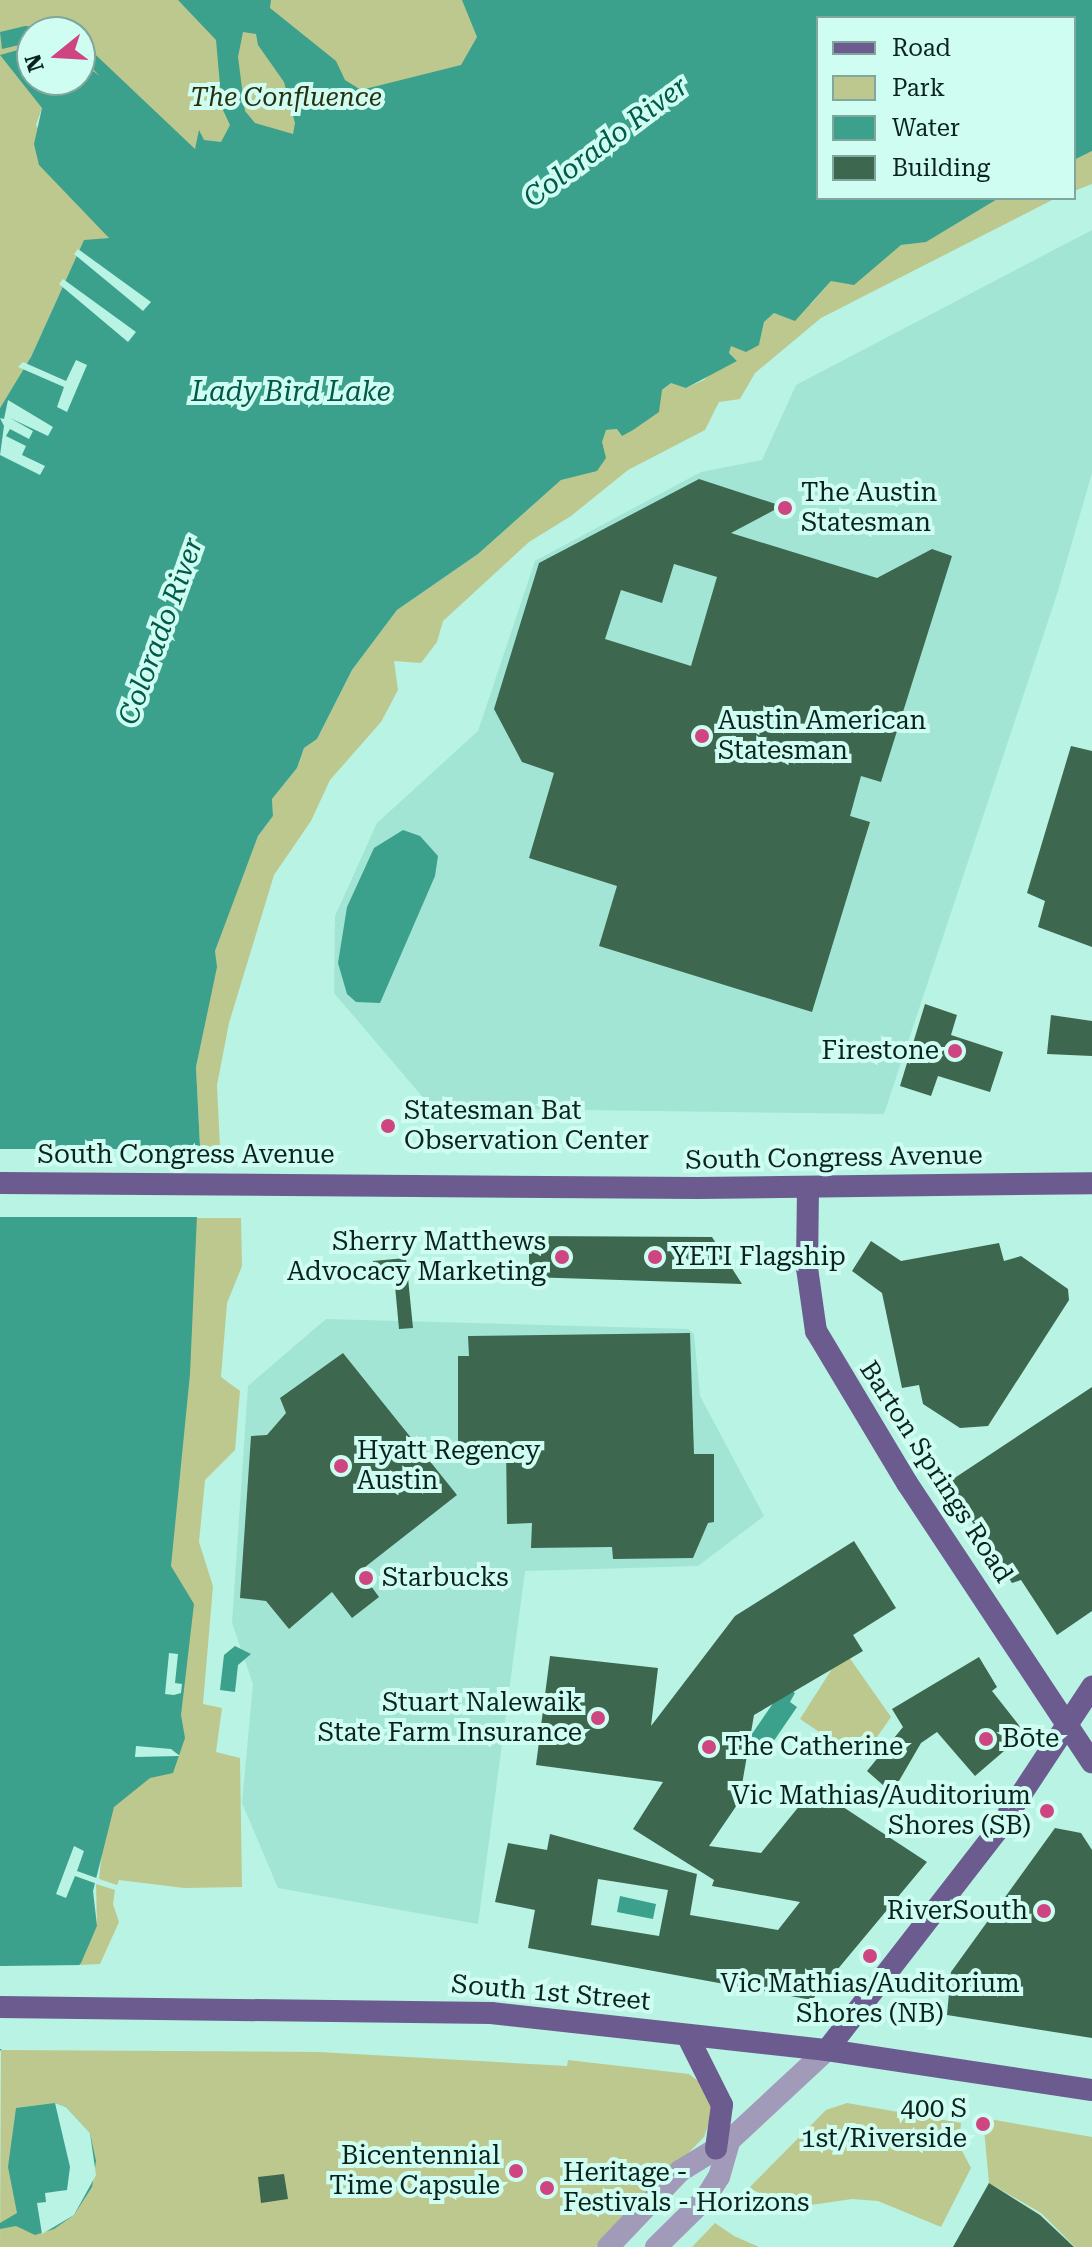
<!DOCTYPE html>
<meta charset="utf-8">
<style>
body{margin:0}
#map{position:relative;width:1092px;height:2247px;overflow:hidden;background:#b8f3e4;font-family:"Roboto Serif",serif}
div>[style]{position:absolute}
.built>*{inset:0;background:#a3e5d4}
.green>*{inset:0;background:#bdc88e}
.water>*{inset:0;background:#3ba08c}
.pier>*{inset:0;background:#b8f3e4}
.building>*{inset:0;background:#3d674e}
.tertiary>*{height:22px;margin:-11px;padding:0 11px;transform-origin:11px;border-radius:11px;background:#a19ab8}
.primary>*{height:22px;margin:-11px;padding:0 11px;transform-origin:11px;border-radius:11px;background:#6b5b8f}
.dots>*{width:22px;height:22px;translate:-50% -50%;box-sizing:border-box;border:4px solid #cffdf1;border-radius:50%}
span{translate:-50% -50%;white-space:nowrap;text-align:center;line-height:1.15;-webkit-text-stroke:8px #cffdf1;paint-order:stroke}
.park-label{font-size:26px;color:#2a2f0f;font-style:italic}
.poi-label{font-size:26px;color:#0b231e}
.left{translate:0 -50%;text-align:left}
.right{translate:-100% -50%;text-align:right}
.street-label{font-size:26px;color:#0b231e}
.water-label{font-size:28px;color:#01594b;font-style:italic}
.legend{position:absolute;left:816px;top:16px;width:260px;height:184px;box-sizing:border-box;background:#cffdf1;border:2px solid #81a69d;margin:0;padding:10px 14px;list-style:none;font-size:24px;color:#0b231e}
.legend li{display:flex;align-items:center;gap:16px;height:40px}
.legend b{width:40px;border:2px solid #81a69d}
.north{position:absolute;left:16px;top:16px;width:80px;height:80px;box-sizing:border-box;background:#cffdf1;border:2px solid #81a69d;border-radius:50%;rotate:252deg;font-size:22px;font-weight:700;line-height:32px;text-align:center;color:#0b231e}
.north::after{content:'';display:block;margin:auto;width:28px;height:36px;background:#ce4581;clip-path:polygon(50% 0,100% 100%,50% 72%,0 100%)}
</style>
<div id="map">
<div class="built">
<i style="clip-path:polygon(1092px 230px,1092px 473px,1058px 591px,884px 1114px,432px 1108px,334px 993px,335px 916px,377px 823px,478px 731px,535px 561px,701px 472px,762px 460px,796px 385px)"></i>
<i style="clip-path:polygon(326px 1319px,688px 1329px,694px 1334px,700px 1396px,764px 1516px,698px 1566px,525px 1571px,478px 1924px,278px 1888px,242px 1803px,253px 1684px,232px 1623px,248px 1386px)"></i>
</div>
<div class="green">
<i style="clip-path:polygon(0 0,538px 0,292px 220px,199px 159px,94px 69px,101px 76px,80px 79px,80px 32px,32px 32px,32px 80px,43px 105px,36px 125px,109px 238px,84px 241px,31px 357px,0 408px)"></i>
<i style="clip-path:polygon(1092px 151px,1092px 184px,1074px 191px,1074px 160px)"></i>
<i style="clip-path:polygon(999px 198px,1056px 198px,821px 318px,755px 373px,740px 399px,719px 402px,705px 430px,628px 470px,571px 516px,529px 542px,443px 621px,437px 642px,421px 663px,394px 661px,398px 690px,381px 722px,330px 780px,311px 821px,274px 875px,229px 1023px,217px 1085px,220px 1148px,200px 1147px,196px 1067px,216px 967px,215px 951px,236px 892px,258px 836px,273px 816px,272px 799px,297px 768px,304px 748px,317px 739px,352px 670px,397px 610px,478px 554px,561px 480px,575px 474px,606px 430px,617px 429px,672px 382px,686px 388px,704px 380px,714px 369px,737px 361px,729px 353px,731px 345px,759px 345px,764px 322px,774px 313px,787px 315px,811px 304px,831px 281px,881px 260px,901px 245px,927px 241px)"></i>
<i style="clip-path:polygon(192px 1218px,241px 1218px,242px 1266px,227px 1303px,221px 1377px,240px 1391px,235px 1450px,205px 1480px,199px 1542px,213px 1586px,203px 1704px,222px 1708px,216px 1752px,240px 1758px,242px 1887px,184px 1888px,119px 1880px,117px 1885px,99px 1879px,108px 1800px,180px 1583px,171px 1566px,172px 1534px)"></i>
<i style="clip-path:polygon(844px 1650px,891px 1717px,861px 1760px,800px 1719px)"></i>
<i style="clip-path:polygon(96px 1884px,115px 1890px,113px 1904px,119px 1922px,100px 1964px,79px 1965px,97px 1926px)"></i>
<i style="clip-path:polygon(1px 2050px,319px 2052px,567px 2066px,568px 2060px,689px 2074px,702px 2084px,713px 2112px,704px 2137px,596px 2247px,0 2247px)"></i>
<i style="clip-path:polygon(847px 2103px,961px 2123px,959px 2145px,971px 2168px,941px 2227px,878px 2201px,852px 2199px,790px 2208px,749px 2188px,826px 2110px)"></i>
<i style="clip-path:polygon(983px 2118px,1092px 2137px,1092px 2247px,1075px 2247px,1041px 2213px,989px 2183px)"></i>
<i style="clip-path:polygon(715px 2223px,734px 2236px,759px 2247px,692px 2247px)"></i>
</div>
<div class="water">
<i style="clip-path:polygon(evenodd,178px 0,271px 0,270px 8px,336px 61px,345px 80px,361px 90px,461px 65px,477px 37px,462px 0,1092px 0,1092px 151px,1074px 160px,1074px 18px,818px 18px,818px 198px,999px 198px,926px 242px,901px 245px,854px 285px,831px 281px,795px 321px,774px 313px,764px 322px,759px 345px,746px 352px,731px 346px,729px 353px,737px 361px,686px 388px,671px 383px,662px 390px,659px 412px,633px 430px,622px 436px,617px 429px,606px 430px,602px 442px,606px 458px,597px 471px,561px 480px,478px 554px,397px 610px,352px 670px,317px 739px,304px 748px,297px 768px,272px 799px,273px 816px,258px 836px,215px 951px,217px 967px,196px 1067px,200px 1147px,190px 1374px,171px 1566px,194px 1604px,181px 1715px,185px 1738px,173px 1773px,150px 1778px,114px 1807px,93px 1891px,97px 1926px,81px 1963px,0 2051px,0 408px,31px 357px,84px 240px,109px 238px,39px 165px,34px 144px,42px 108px,0 55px,32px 46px,32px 80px,80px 80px,80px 62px,100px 76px,80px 57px,80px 40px,195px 149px,199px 130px,204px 140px,221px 142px,230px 125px,222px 108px,216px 40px,178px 0,243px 32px,256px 34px,258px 45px,284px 82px,295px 123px,293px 134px,255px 123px,245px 111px,238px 57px,243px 32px)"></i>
<i style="clip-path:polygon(25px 26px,59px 29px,65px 32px,32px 32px,32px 42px,2px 49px,0 32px)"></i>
<i style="clip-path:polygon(403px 830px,420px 836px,438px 856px,435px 876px,380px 1003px,356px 1002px,347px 994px,338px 963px,347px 907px,374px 848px)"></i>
<i style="clip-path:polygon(235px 1646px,251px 1654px,238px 1665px,235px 1692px,220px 1690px,224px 1655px)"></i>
<i style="clip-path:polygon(785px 1686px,795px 1693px,790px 1702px,797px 1707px,769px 1748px,761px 1743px,755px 1751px,745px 1744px)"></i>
<i style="clip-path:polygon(620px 1896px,656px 1904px,653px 1919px,617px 1912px)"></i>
<i style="clip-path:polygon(55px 2103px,66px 2107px,90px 2133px,96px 2161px,92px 2187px,74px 2215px,54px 2229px,35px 2235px,16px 2226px,0 2229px,0 2223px,17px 2213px,8px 2167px,16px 2108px)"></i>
</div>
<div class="pier">
<i style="clip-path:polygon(78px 249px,151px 302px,143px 311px,74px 254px)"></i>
<i style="clip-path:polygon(63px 279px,136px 332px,128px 342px,59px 284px)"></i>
<i style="clip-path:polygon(76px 360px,87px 365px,67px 412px,57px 407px,64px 387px,18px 367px,23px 362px,66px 381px)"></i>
<i style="clip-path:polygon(8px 400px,53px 427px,48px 436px,10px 418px,33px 431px,29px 439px,10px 429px,6px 436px,26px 446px,22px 455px,45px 466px,40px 475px,0 455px,4px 426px,0 418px,4px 419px)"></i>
<i style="clip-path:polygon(0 1149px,203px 1149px,198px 1217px,0 1217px)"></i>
<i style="clip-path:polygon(169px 1653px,178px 1654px,175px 1683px,182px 1684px,181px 1693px,174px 1695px,165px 1694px)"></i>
<i style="clip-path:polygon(136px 1746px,171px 1749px,180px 1756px,135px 1757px)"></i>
<i style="clip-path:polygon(74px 1846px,84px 1851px,77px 1871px,102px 1880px,100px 1885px,75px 1876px,66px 1898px,56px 1894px)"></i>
<i style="clip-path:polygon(84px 1965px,7px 2049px,0 2049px,0 1966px)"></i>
<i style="clip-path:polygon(55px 2103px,66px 2107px,90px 2133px,96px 2175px,74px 2215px,42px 2234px,37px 2203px,46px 2202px,45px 2193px,67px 2190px,70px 2167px)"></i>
</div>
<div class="building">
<i style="clip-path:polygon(evenodd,699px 479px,782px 506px,731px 533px,877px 578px,932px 549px,952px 556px,881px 782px,861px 776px,850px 816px,870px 822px,812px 1012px,599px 946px,617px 886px,529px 858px,554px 773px,522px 762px,494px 709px,539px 563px,699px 479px,674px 564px,717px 577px,691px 666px,605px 639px,621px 590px,662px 603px,674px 564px)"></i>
<i style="clip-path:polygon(1071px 746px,1092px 751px,1092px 947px,1038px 927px,1045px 901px,1027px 893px)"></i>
<i style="clip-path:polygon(925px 1004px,957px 1015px,951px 1035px,1003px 1052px,990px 1092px,938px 1076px,931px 1096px,900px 1086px)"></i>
<i style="clip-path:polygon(1051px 1015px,1092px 1021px,1092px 1056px,1047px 1054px)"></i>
<i style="clip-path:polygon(529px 1236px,712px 1237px,742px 1284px,529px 1277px)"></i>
<i style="clip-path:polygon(871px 1241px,901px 1261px,999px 1243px,1004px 1261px,1021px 1256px,1068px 1289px,1069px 1300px,988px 1426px,960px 1428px,923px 1404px,919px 1385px,902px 1388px,882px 1293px,852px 1271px)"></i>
<i style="clip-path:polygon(406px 1258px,413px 1328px,399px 1329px,394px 1275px,374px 1277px,373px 1261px)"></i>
<i style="clip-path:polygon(690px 1333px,694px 1454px,714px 1454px,714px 1522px,708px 1523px,693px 1558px,613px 1559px,612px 1547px,531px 1548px,532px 1523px,507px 1524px,506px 1443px,458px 1443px,458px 1356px,469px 1356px,468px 1336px)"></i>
<i style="clip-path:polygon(343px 1353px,457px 1495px,360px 1571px,379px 1597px,352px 1618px,332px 1592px,289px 1629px,266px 1601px,240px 1598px,251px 1436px,267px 1435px,286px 1413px,280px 1398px)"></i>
<i style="clip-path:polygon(1092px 1387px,1092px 1611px,1057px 1635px,1021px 1580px,1012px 1583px,947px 1483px)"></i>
<i style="clip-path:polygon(evenodd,854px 1541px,896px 1608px,853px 1635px,863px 1651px,754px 1715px,739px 1802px,709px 1846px,761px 1853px,814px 1788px,927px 1862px,812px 2000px,528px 1948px,535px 1910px,495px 1902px,508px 1843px,547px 1850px,550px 1834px,697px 1874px,690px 1915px,778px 1930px,800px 1902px,712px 1886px,714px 1880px,633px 1829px,663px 1782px,536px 1765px,550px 1656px,658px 1668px,651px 1726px,735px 1616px,854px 1541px,598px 1879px,668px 1890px,659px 1936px,591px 1925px,598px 1879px)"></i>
<i style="clip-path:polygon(979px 1657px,997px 1687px,992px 1691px,1025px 1733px,975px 1776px,937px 1732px,921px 1743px,892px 1793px,867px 1771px,903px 1727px,892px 1709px)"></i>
<i style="clip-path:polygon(1055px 1828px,1081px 1833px,1092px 1850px,1092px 2038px,947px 2015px,951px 1972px)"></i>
<i style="clip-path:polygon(284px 2174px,288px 2199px,261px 2203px,258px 2177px)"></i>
<i style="clip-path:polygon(989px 2183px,1040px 2215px,1074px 2247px,953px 2247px)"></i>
</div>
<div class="tertiary">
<i style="left:608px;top:2247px;width:105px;rotate:-46.5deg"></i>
<i style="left:680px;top:2171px;width:57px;rotate:-31.5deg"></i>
<i style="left:729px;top:2141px;width:134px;rotate:-42.9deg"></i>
<i style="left:656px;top:2247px;width:69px;rotate:-44.4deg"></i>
<i style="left:705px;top:2199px;width:26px;rotate:-58deg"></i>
<i style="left:719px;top:2177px;width:37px;rotate:-74deg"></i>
</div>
<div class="primary">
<i style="left:0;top:1183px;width:698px;rotate:0.41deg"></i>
<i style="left:698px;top:1188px;width:394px;rotate:-0.7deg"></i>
<i style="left:808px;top:1187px;width:81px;rotate:90.7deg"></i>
<i style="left:807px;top:1268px;width:64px;rotate:81.9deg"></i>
<i style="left:816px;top:1331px;width:177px;rotate:59.1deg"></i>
<i style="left:907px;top:1483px;width:335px;rotate:56.5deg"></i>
<i style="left:0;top:2007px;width:491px;rotate:0.7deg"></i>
<i style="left:491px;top:2013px;width:338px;rotate:6.3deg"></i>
<i style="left:827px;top:2050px;width:268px;rotate:8.6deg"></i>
<i style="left:687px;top:2035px;width:78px;rotate:63.4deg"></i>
<i style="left:722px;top:2105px;width:44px;rotate:97.8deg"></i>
<i style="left:827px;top:2050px;width:277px;rotate:-52.2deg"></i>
<i style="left:997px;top:1831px;width:173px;rotate:-56.6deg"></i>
</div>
<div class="dots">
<i style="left:785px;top:508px;background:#ce4581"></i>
<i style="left:702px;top:736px;background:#ce4581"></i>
<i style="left:955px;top:1051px;background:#ce4581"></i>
<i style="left:388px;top:1126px;background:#ce4581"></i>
<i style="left:562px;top:1257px;background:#ce4581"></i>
<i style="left:655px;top:1257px;background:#ce4581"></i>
<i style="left:341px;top:1466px;background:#ce4581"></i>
<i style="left:366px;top:1578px;background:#ce4581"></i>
<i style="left:598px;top:1718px;background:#ce4581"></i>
<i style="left:986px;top:1739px;background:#ce4581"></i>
<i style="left:709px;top:1747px;background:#ce4581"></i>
<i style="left:1047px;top:1811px;background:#ce4581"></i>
<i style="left:1044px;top:1911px;background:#ce4581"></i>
<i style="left:870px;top:1956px;background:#ce4581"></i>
<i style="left:983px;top:2124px;background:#ce4581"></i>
<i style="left:516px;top:2171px;background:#ce4581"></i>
<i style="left:547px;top:2188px;background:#ce4581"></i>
</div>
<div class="park-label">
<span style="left:286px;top:98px">The Confluence</span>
</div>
<div class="poi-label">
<span class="left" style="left:801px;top:508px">The Austin<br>Statesman</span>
<span class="left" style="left:718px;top:736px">Austin American<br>Statesman</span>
<span class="right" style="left:939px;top:1051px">Firestone</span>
<span class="left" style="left:404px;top:1126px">Statesman Bat<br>Observation Center</span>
<span class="right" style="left:546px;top:1257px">Sherry Matthews<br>Advocacy Marketing</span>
<span class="left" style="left:671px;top:1257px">YETI Flagship</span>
<span class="left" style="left:357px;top:1466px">Hyatt Regency<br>Austin</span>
<span class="left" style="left:382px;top:1578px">Starbucks</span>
<span class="right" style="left:582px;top:1718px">Stuart Nalewaik<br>State Farm Insurance</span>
<span class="left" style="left:1002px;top:1739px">Bōte</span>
<span class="left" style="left:725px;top:1747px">The Catherine</span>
<span class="right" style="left:1031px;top:1811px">Vic Mathias/Auditorium<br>Shores (SB)</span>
<span class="right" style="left:1028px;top:1911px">RiverSouth</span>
<span style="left:870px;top:1999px">Vic Mathias/Auditorium<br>Shores (NB)</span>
<span class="right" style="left:967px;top:2124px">400 S<br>1st/Riverside</span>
<span class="right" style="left:500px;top:2171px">Bicentennial<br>Time Capsule</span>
<span class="left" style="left:563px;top:2188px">Heritage -<br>Festivals - Horizons</span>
</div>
<div class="street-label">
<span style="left:186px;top:1155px">South Congress Avenue</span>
<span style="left:834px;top:1158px;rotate:-1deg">South Congress Avenue</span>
<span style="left:936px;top:1472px;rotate:57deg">Barton Springs Road</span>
<span style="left:551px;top:1993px;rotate:5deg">South 1st Street</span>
</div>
<div class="water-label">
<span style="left:606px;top:142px;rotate:-37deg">Colorado River</span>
<span style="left:291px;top:392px">Lady Bird Lake</span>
<span style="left:161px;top:631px;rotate:-70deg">Colorado River</span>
</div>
<ul class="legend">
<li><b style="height:10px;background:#6b5b8f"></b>Road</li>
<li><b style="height:22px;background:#bdc88e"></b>Park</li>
<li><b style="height:22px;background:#3ba08c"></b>Water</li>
<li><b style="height:22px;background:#3d674e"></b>Building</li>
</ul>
<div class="north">N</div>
</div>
